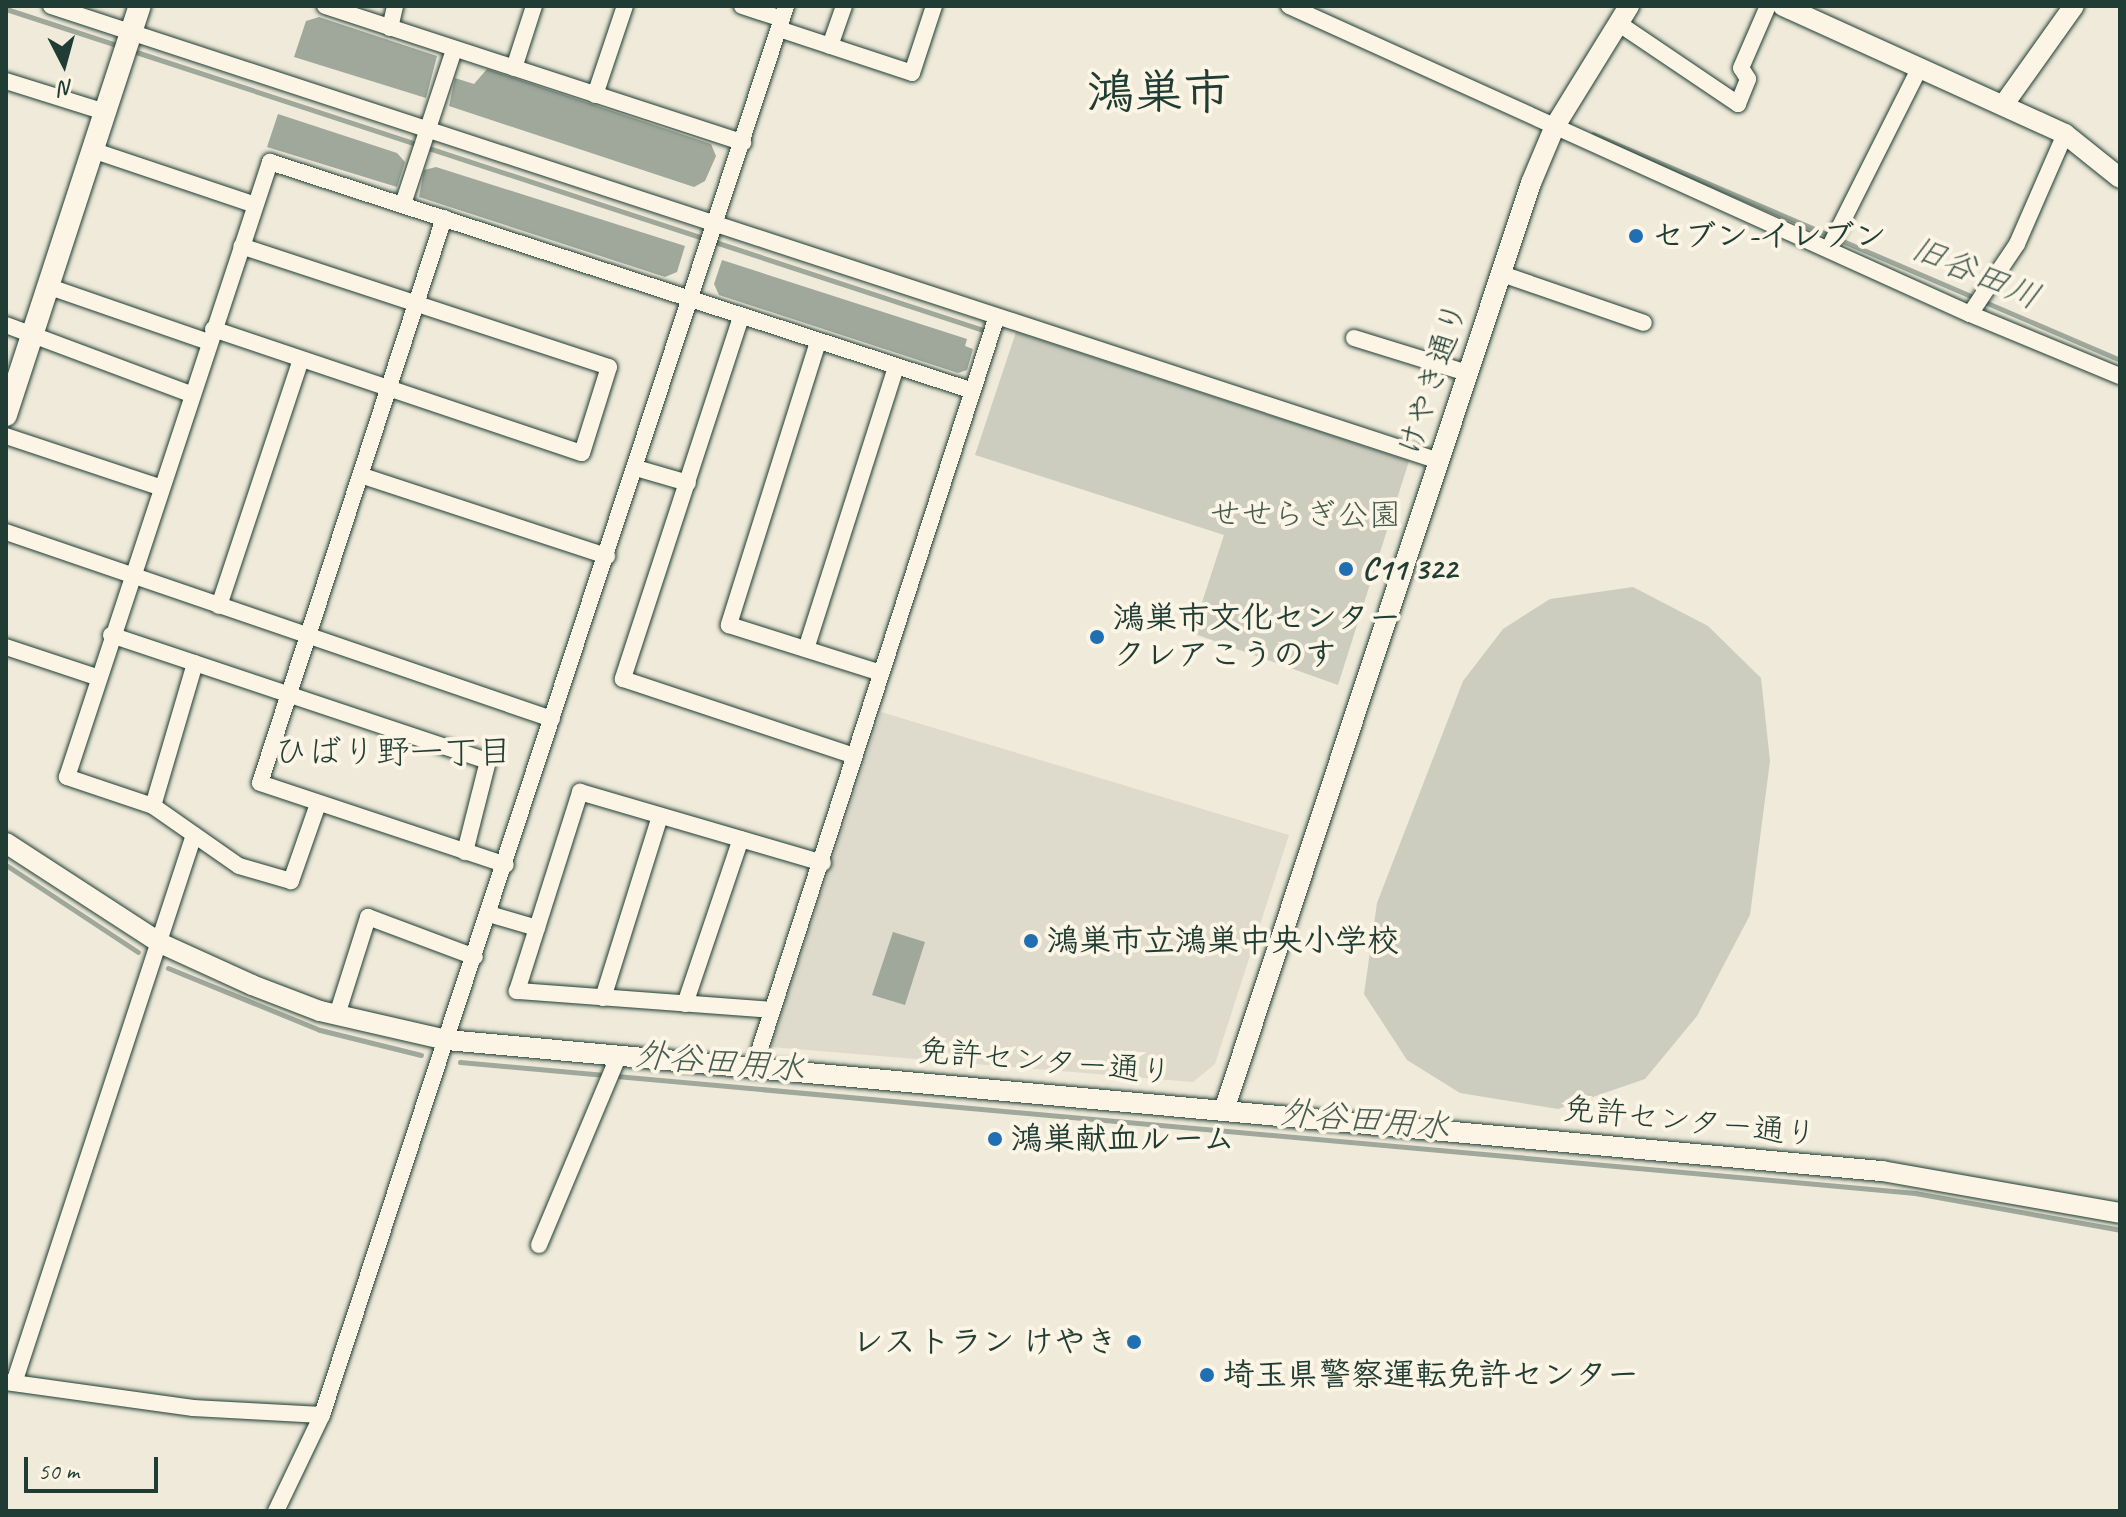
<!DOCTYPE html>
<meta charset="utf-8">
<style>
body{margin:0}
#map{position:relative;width:2126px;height:1517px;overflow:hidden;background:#efeada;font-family:Caveat,"Klee One",sans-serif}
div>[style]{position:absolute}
.built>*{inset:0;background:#dedbcc}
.green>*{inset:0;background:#cccdbf}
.water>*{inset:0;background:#9fa89a}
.stream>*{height:5px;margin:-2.5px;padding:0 2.5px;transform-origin:2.5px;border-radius:2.5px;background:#9fa89a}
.roads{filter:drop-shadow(0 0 2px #1f3d34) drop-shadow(0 0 2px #1f3d34)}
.minor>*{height:16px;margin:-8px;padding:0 8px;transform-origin:8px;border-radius:8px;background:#fcf5e5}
.tertiary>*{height:20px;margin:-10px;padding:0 10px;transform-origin:10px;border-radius:10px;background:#fcf5e5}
.secondary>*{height:22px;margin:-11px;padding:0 11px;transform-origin:11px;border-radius:11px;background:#fcf5e5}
.dots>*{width:22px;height:22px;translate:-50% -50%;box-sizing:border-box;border:4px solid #fcf5e5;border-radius:50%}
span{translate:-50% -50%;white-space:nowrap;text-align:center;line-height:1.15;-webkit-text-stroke:8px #fcf5e5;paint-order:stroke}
.poi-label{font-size:32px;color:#1f3d34;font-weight:700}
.left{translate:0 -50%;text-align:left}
.right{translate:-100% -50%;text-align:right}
.street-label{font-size:32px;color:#1f3d34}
.park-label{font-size:32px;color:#425a50}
.water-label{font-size:34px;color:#455d53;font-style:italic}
.neighbourhood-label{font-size:34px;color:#1f3d34}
.town-label{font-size:48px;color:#1f3d34;font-weight:700}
.frame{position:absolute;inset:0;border:8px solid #1f3d34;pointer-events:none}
.north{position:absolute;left:24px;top:24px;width:80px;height:80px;-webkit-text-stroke:6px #fcf5e5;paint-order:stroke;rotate:174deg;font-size:22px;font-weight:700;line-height:32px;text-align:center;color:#1f3d34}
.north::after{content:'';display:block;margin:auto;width:28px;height:36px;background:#1f3d34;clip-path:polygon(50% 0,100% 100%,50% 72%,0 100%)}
.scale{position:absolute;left:24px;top:1457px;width:134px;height:36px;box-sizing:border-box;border:4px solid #1f3d34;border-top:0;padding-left:10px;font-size:24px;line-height:28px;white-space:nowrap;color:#1f3d34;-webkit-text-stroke:6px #fcf5e5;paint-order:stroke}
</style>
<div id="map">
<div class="built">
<i style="clip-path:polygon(881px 712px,1289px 835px,1215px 1064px,1193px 1082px,771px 1047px)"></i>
</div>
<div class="green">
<i style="clip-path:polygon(1016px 332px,1409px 461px,1338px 685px,1192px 633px,1224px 535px,975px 455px)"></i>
<i style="clip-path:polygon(1633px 587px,1708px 626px,1761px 678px,1770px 761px,1750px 915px,1697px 1016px,1645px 1079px,1558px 1109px,1460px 1093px,1407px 1060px,1364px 994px,1377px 903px,1463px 681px,1503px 629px,1550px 599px)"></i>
</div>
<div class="water">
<i style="clip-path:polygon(319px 17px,437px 56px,426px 98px,294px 57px,306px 21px)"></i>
<i style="clip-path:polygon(487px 69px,711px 144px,716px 156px,705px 181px,694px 187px,449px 106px,455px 78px,474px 84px)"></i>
<i style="clip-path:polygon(278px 114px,397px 153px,405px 162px,397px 187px,267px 147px)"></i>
<i style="clip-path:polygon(436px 167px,685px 246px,677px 272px,665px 277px,419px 197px,424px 170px)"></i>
<i style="clip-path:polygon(722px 260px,967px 339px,965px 346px,973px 349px,967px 370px,958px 373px,719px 295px,714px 284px)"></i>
<i style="clip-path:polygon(893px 932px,925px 942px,905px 1005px,872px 995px)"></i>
</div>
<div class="stream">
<i style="left:6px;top:9px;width:119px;rotate:18.1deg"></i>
<i style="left:133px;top:51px;width:895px;rotate:18.17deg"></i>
<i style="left:1593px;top:134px;width:573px;rotate:23.21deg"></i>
<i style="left:6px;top:865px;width:158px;rotate:33.4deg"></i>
<i style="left:168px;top:968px;width:164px;rotate:22.2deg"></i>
<i style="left:320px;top:1030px;width:104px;rotate:13.9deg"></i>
<i style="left:460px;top:1062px;width:1461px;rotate:5.14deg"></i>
<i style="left:1915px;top:1193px;width:208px;rotate:10.2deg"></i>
</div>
<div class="roads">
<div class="minor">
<i style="left:51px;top:6px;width:1461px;rotate:18.15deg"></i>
<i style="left:325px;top:6px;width:440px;rotate:18.1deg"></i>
<i style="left:742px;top:6px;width:42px;rotate:18deg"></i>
<i style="left:1289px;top:6px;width:747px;rotate:24.34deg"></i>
<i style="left:1970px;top:314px;width:84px;rotate:-56.1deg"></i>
<i style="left:2017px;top:244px;width:120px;rotate:-66.4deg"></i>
<i style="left:1618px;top:23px;width:145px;rotate:34deg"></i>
<i style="left:1738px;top:104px;width:27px;rotate:-68deg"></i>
<i style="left:1748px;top:79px;width:13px;rotate:-122deg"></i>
<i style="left:1741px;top:68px;width:68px;rotate:-66.5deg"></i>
<i style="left:390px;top:28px;width:23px;rotate:-77deg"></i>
<i style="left:779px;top:29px;width:140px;rotate:18.3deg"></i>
<i style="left:912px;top:73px;width:71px;rotate:-71.8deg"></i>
<i style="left:830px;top:46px;width:42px;rotate:-70.7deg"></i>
<i style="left:514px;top:68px;width:65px;rotate:-72.1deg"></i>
<i style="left:6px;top:81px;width:104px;rotate:17.4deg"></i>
<i style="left:595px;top:95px;width:94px;rotate:-71.4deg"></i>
<i style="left:92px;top:150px;width:172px;rotate:18.6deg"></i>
<i style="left:403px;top:204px;width:162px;rotate:-71.7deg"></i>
<i style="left:444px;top:218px;width:594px;rotate:108.04deg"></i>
<i style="left:260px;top:783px;width:259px;rotate:18.4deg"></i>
<i style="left:1830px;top:246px;width:200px;rotate:-63.3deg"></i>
<i style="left:1499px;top:273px;width:153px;rotate:19deg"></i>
<i style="left:47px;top:286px;width:171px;rotate:19.1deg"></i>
<i style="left:1970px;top:314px;width:162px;rotate:22.5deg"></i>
<i style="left:741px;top:317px;width:381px;rotate:108.1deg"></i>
<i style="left:623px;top:679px;width:244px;rotate:18.4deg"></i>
<i style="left:6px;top:325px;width:197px;rotate:20.5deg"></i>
<i style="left:213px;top:329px;width:389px;rotate:18.6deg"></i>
<i style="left:582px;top:453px;width:90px;rotate:-72.6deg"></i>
<i style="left:609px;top:367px;width:387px;rotate:-161.8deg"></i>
<i style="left:1354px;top:338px;width:118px;rotate:17.2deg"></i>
<i style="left:818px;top:342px;width:297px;rotate:107.5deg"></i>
<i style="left:729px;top:625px;width:159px;rotate:17.5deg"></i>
<i style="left:6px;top:436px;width:161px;rotate:18.4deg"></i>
<i style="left:636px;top:468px;width:54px;rotate:16.1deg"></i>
<i style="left:363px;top:476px;width:257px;rotate:18.2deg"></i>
<i style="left:6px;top:532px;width:577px;rotate:18.91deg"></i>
<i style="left:219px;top:606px;width:259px;rotate:-71.6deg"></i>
<i style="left:111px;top:635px;width:397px;rotate:18.5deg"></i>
<i style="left:488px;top:761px;width:94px;rotate:104.2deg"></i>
<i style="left:6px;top:647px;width:98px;rotate:18.4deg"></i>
<i style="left:806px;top:649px;width:296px;rotate:-72.3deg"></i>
<i style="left:318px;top:804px;width:82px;rotate:109.3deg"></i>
<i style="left:291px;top:881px;width:54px;rotate:-163.9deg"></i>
<i style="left:239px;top:866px;width:105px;rotate:-145.1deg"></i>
<i style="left:153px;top:806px;width:91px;rotate:-161.4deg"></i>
<i style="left:67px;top:777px;width:648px;rotate:-71.73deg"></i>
<i style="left:270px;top:162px;width:736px;rotate:18.04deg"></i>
<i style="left:153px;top:806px;width:149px;rotate:-73.6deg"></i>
<i style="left:489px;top:914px;width:50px;rotate:16.3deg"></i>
<i style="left:603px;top:998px;width:191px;rotate:-72.6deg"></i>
<i style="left:685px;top:1004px;width:174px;rotate:-71.3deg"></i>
<i style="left:772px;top:1010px;width:256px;rotate:-175.7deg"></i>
<i style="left:517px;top:991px;width:209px;rotate:-72.4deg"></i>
<i style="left:580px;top:792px;width:253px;rotate:16.3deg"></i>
<i style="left:337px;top:1015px;width:103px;rotate:-72.4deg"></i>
<i style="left:368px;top:917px;width:114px;rotate:20.5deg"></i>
<i style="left:753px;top:1070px;width:792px;rotate:-72.07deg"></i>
<i style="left:539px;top:1245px;width:204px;rotate:-67.2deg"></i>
<i style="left:6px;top:1382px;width:189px;rotate:7.9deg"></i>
<i style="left:193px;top:1408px;width:129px;rotate:3.1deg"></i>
<i style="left:14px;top:1383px;width:577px;rotate:-71.82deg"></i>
<i style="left:276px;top:1511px;width:106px;rotate:-64.4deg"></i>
<i style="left:322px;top:1415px;width:1483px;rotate:-71.77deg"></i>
</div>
<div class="tertiary">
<i style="left:1783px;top:6px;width:310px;rotate:24.4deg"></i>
<i style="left:2065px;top:134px;width:70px;rotate:38.7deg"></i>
<i style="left:2004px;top:104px;width:120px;rotate:-54.5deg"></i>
<i style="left:6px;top:843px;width:184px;rotate:33deg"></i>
<i style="left:160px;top:943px;width:101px;rotate:24.5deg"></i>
<i style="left:252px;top:985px;width:73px;rotate:20.9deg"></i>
<i style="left:320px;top:1011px;width:130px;rotate:12.9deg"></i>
<i style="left:447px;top:1040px;width:1441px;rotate:5.22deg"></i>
<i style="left:1882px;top:1171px;width:242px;rotate:10deg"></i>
<i style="left:1225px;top:1107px;width:973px;rotate:-71.68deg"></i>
<i style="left:1531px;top:183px;width:62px;rotate:-67.2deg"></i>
<i style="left:1555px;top:126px;width:141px;rotate:-58.3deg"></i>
</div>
<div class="secondary">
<i style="left:6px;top:415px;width:430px;rotate:-71.9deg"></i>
</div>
</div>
<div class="dots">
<i style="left:1636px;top:236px;background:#1f6fb2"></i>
<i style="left:1346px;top:569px;background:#1f6fb2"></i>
<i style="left:1097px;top:637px;background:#1f6fb2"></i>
<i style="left:1031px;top:941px;background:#1f6fb2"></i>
<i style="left:995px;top:1139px;background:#1f6fb2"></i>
<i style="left:1134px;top:1342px;background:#1f6fb2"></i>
<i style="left:1207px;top:1375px;background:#1f6fb2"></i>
</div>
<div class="poi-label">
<span class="left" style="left:1652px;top:236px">セブン-イレブン</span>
<span class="left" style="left:1362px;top:569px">C11 322</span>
<span class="left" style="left:1113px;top:637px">鴻巣市文化センター<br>クレアこうのす</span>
<span class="left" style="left:1047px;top:941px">鴻巣市立鴻巣中央小学校</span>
<span class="left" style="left:1011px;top:1139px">鴻巣献血ルーム</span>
<span class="right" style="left:1118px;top:1342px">レストラン けやき</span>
<span class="left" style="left:1223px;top:1375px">埼玉県警察運転免許センター</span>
</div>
<div class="street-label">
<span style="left:1433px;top:379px;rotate:-72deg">けやき通り</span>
<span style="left:1045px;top:1062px;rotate:5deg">免許センター通り</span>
<span style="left:1690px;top:1122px;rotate:6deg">免許センター通り</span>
</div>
<div class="park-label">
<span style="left:1305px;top:515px">せせらぎ公園</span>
</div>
<div class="water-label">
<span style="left:1976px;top:272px;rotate:23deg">旧谷田川</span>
<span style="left:720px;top:1061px;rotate:5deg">外谷田用水</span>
<span style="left:1365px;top:1119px;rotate:5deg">外谷田用水</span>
</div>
<div class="neighbourhood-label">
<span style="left:393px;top:752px">ひばり野一丁目</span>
</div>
<div class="town-label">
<span style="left:1159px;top:93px">鴻巣市</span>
</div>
<div class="frame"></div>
<div class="north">N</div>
<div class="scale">50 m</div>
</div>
